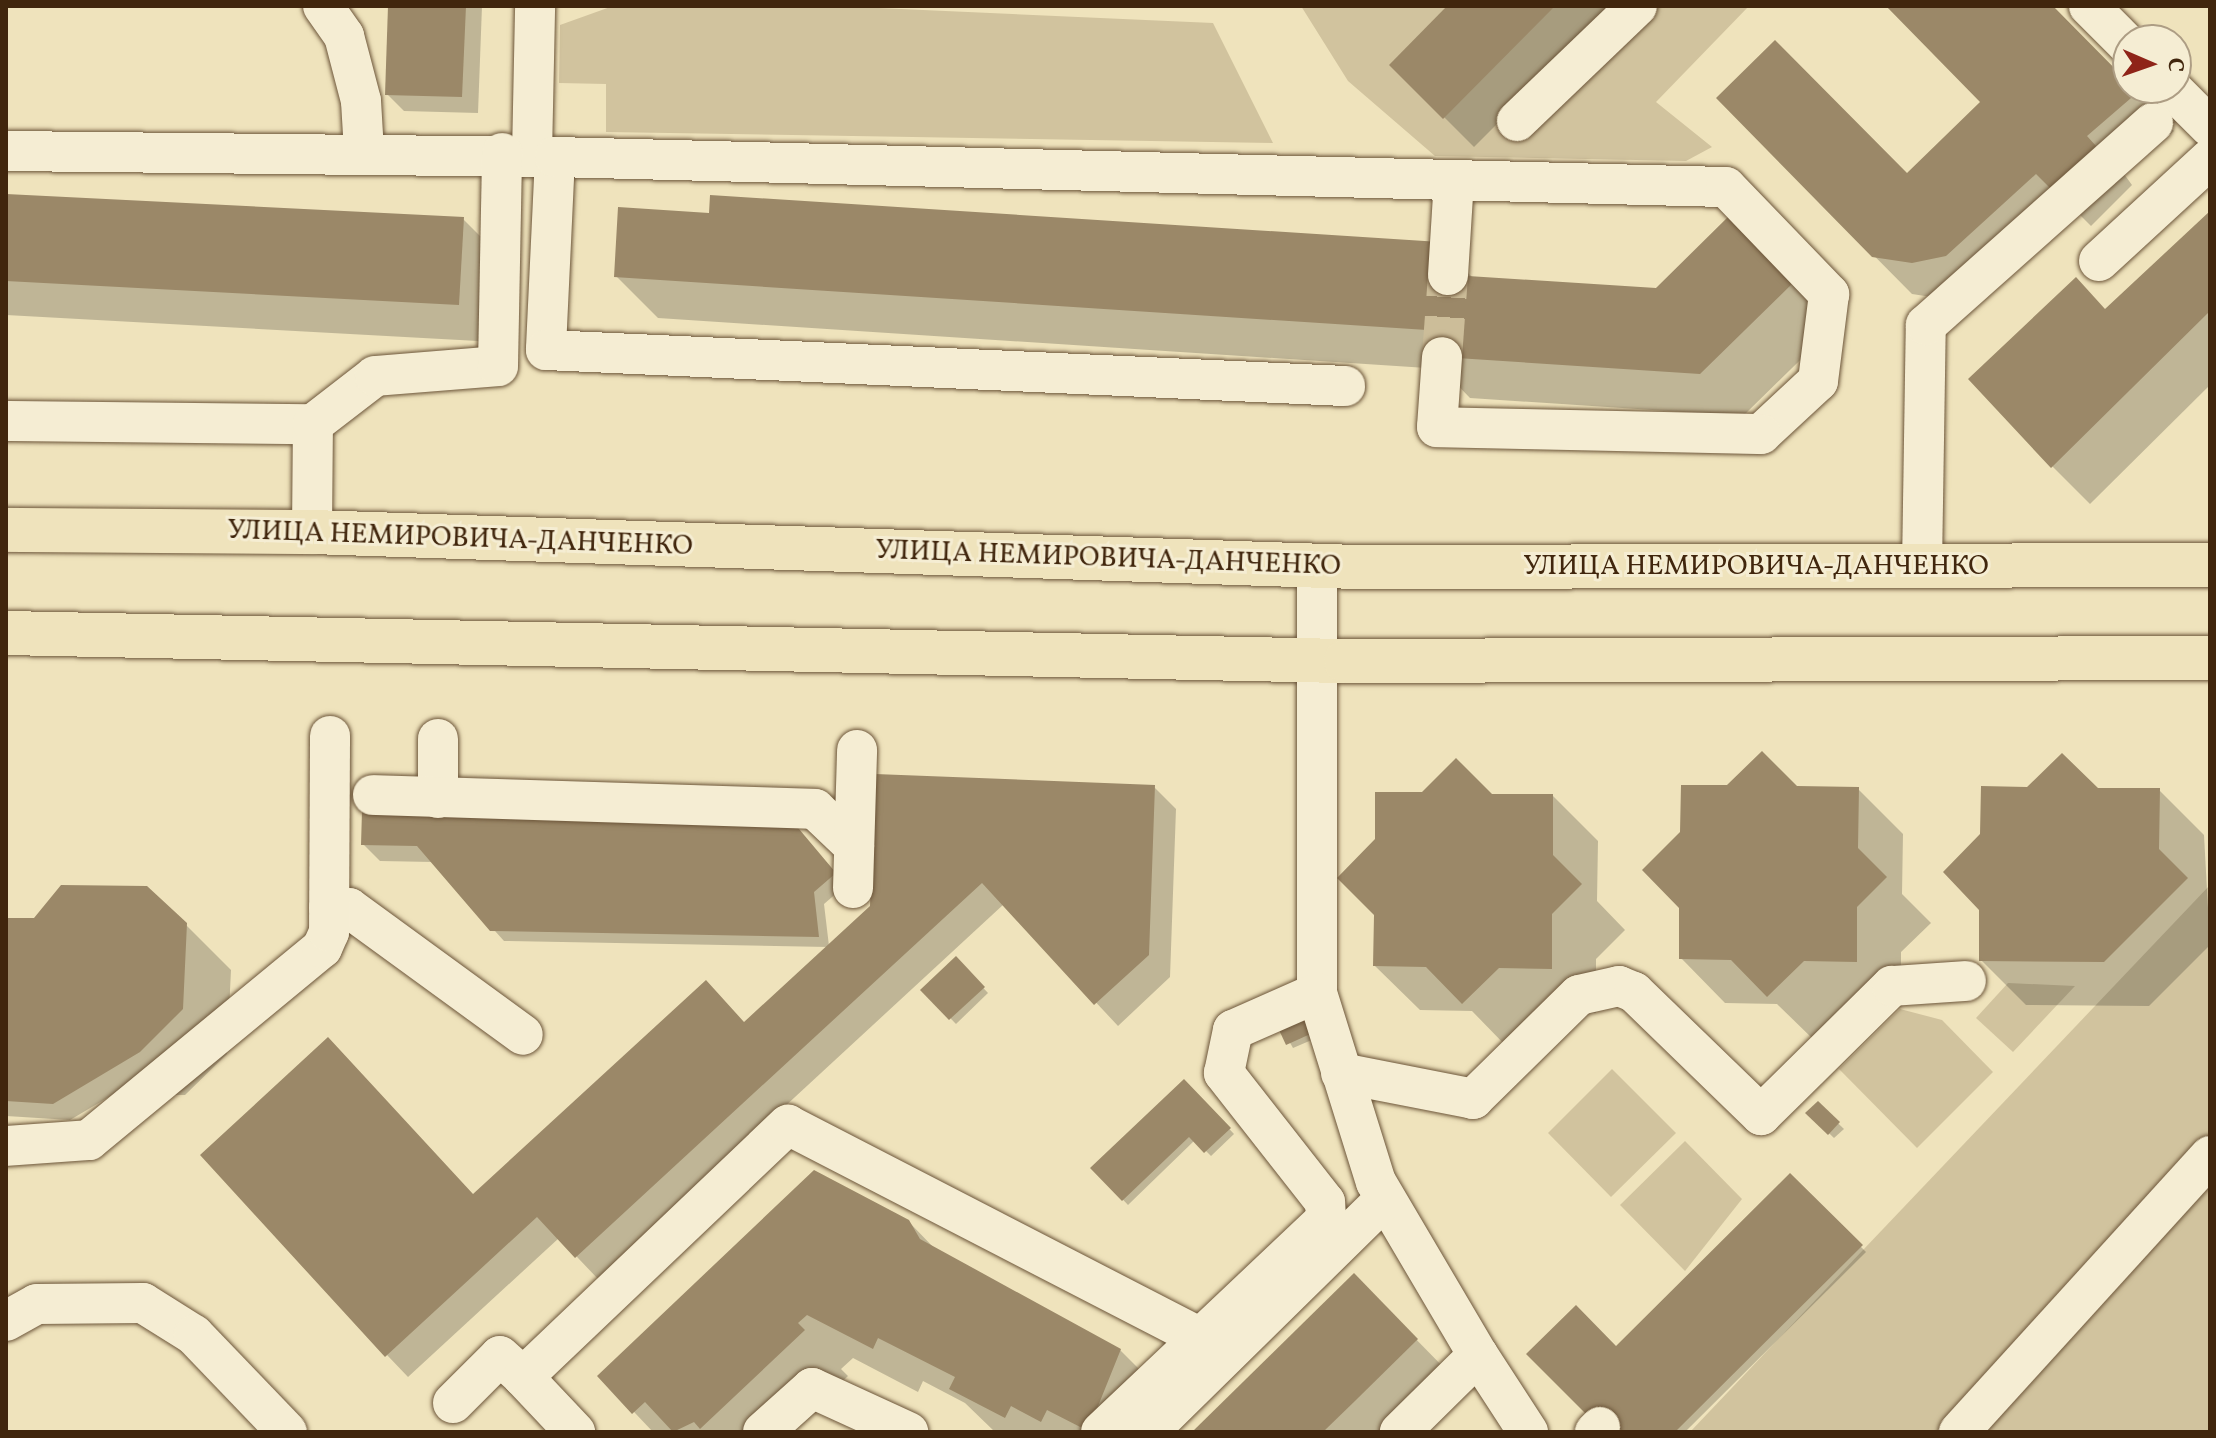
<!DOCTYPE html>
<meta charset="utf-8">
<style>
body{margin:0}
#map{position:relative;width:2216px;height:1438px;overflow:hidden;background:#efe3bc;font-family:Vollkorn,serif}
div>[style]{position:absolute}
.green>*{inset:0;background:#d1c39e}
.shadow>*{inset:0;background:#0003}
.building>*{inset:0;background:#9b8868}
.minor-tunnel>*{height:40px;margin-top:-20px;transform-origin:0;background:repeating-linear-gradient(90deg,#ccbd99 0 40px,transparent 0 60px)}
.roads{filter:drop-shadow(0 0 2px #6c5539) drop-shadow(0 0 2px #6c5539)}
.minor>*{height:40px;margin:-20px;padding:0 20px;transform-origin:20px;border-radius:20px;background:#f5edd3}
.major>*{height:44px;margin:-22px;padding:0 22px;transform-origin:22px;border-radius:22px;background:#efe3bc}
span{translate:-50% -50%;white-space:nowrap;text-align:center;line-height:1.15;-webkit-text-stroke:6px #f5edd3;paint-order:stroke}
.street-label{font-size:28px;color:#41260d}
.frame{position:absolute;inset:0;border:8px solid #41260d;pointer-events:none}
.north{position:absolute;left:2112px;top:24px;width:80px;height:80px;box-sizing:border-box;background:#f5edd3;border:2px solid #ad9d84;border-radius:50%;rotate:92deg;font-size:22px;font-weight:700;line-height:32px;text-align:center;color:#41260d}
.north::after{content:'';display:block;margin:auto;width:28px;height:36px;background:#8f2418;clip-path:polygon(50% 0,100% 100%,50% 72%,0 100%)}
</style>
<div id="map">
<div class="green">
<i style="clip-path:polygon(613px 6px,834px 6px,1213px 23px,1273px 143px,606px 132px,606px 84px,559px 83px,560px 25px)"></i>
<i style="clip-path:polygon(1301px 6px,1749px 6px,1656px 102px,1712px 147px,1686px 161px,1435px 156px,1348px 81px)"></i>
<i style="clip-path:polygon(2210px 885px,2210px 1432px,1690px 1432px)"></i>
<i style="clip-path:polygon(2008px 983px,2075px 986px,2013px 1052px,1976px 1018px)"></i>
<i style="clip-path:polygon(1900px 1009px,1942px 1020px,1993px 1072px,1917px 1148px,1839px 1069px)"></i>
<i style="clip-path:polygon(1612px 1069px,1676px 1133px,1611px 1197px,1548px 1133px)"></i>
<i style="clip-path:polygon(1685px 1141px,1742px 1199px,1685px 1271px,1620px 1205px)"></i>
</div>
<div class="shadow">
<i style="clip-path:polygon(390px 6px,482px 6px,478px 113px,404px 111px,387px 94px)"></i>
<i style="clip-path:polygon(1450px 6px,1615px 6px,1474px 147px,1392px 65px)"></i>
<i style="clip-path:polygon(1888px 6px,2051px 6px,2174px 131px,2124px 174px,2132px 185px,2091px 226px,2075px 210px,1951px 300px,1912px 294px,1718px 98px,1907px 176px,1983px 102px)"></i>
<i style="clip-path:polygon(6px 196px,463px 219px,501px 257px,496px 342px,6px 315px)"></i>
<i style="clip-path:polygon(2210px 214px,2210px 385px,2090px 504px,2052px 466px,2106px 311px)"></i>
<i style="clip-path:polygon(1439px 244px,1473px 278px,1657px 290px,1774px 259px,1837px 324px,1743px 416px,1470px 398px,1442px 369px,658px 318px,616px 276px)"></i>
<i style="clip-path:polygon(1154px 787px,1176px 809px,1170px 977px,1118px 1026px,1004px 904px,598px 1279px,559px 1238px,408px 1377px,387px 1355px,474px 1196px,745px 1023px,828px 947px,504px 941px,433px 862px,380px 861px,363px 844px,794px 825px,846px 885px,824px 904px,829px 946px)"></i>
<i style="clip-path:polygon(1796px 788px,1858px 789px,1903px 834px,1902px 894px,1931px 923px,1901px 952px,1901px 1006px,1849px 1005px,1814px 1040px,1777px 1004px,1725px 1003px,1681px 958px)"></i>
<i style="clip-path:polygon(2097px 790px,2159px 790px,2204px 835px,2210px 945px,2149px 1006px,2026px 1005px,1981px 960px)"></i>
<i style="clip-path:polygon(1491px 796px,1553px 796px,1598px 841px,1597px 901px,1625px 930px,1596px 959px,1596px 1013px,1544px 1012px,1508px 1048px,1472px 1011px,1420px 1010px,1375px 966px)"></i>
<i style="clip-path:polygon(6px 919px,186px 925px,231px 970px,227px 1054px,185px 1095px,131px 1095px,124px 1088px,70px 1120px,6px 1116px)"></i>
<i style="clip-path:polygon(956px 959px,988px 993px,956px 1024px,923px 990px)"></i>
<i style="clip-path:polygon(1277px 1020px,1321px 1036px,1293px 1048px)"></i>
<i style="clip-path:polygon(1184px 1081px,1234px 1134px,1211px 1156px,1195px 1140px,1128px 1205px,1093px 1168px)"></i>
<i style="clip-path:polygon(1818px 1104px,1844px 1129px,1834px 1138px,1808px 1113px)"></i>
<i style="clip-path:polygon(1790px 1175px,1866px 1252px,1685px 1432px,1607px 1432px,1616px 1349px)"></i>
<i style="clip-path:polygon(908px 1221px,937px 1251px,1120px 1350px,1165px 1395px,1150px 1432px,995px 1432px,965px 1403px,923px 1381px,918px 1392px,853px 1358px,841px 1369px,848px 1376px,789px 1432px,653px 1432px,600px 1376px)"></i>
<i style="clip-path:polygon(1354px 1276px,1454px 1378px,1399px 1432px,1195px 1432px)"></i>
</div>
<div class="building">
<i style="clip-path:polygon(388px 6px,466px 6px,462px 97px,385px 95px)"></i>
<i style="clip-path:polygon(1447px 6px,1555px 6px,1443px 119px,1389px 65px)"></i>
<i style="clip-path:polygon(1886px 6px,2053px 6px,2138px 92px,2087px 136px,2096px 146px,2052px 190px,2036px 174px,1946px 256px,1912px 263px,1872px 257px,1716px 98px,1775px 40px,1907px 173px,1980px 102px)"></i>
<i style="clip-path:polygon(6px 194px,464px 217px,459px 305px,6px 281px)"></i>
<i style="clip-path:polygon(710px 195px,1440px 242px,1437px 274px,1656px 288px,1731px 214px,1796px 280px,1700px 374px,1426px 356px,1427px 330px,614px 277px,618px 207px,709px 213px)"></i>
<i style="clip-path:polygon(2210px 211px,2210px 311px,2051px 468px,1968px 379px,2076px 277px,2105px 309px)"></i>
<i style="clip-path:polygon(1762px 751px,1797px 786px,1859px 787px,1858px 848px,1887px 877px,1857px 907px,1857px 962px,1804px 961px,1767px 997px,1731px 960px,1679px 959px,1679px 908px,1642px 870px,1680px 832px,1681px 785px,1727px 785px)"></i>
<i style="clip-path:polygon(2062px 753px,2098px 788px,2160px 788px,2159px 849px,2188px 878px,2104px 962px,1979px 961px,1979px 910px,1943px 872px,1980px 834px,1981px 786px,2027px 787px)"></i>
<i style="clip-path:polygon(1456px 758px,1492px 794px,1553px 794px,1553px 855px,1582px 884px,1552px 914px,1552px 969px,1499px 968px,1462px 1004px,1426px 967px,1373px 966px,1374px 915px,1337px 878px,1375px 839px,1375px 792px,1422px 792px)"></i>
<i style="clip-path:polygon(875px 774px,1155px 785px,1149px 955px,1094px 1005px,982px 883px,575px 1258px,537px 1217px,385px 1357px,200px 1155px,328px 1037px,473px 1194px,706px 980px,744px 1022px,870px 906px)"></i>
<i style="clip-path:polygon(362px 811px,794px 823px,836px 873px,814px 892px,819px 937px,490px 931px,417px 846px,361px 845px)"></i>
<i style="clip-path:polygon(61px 885px,147px 886px,187px 923px,183px 1009px,140px 1052px,53px 1104px,6px 1101px,6px 918px,34px 918px)"></i>
<i style="clip-path:polygon(956px 956px,985px 987px,949px 1020px,920px 990px)"></i>
<i style="clip-path:polygon(1306px 1005px,1317px 1031px,1286px 1045px,1274px 1019px)"></i>
<i style="clip-path:polygon(1184px 1079px,1231px 1128px,1204px 1153px,1189px 1137px,1122px 1201px,1090px 1168px)"></i>
<i style="clip-path:polygon(1818px 1101px,1840px 1122px,1828px 1135px,1805px 1113px)"></i>
<i style="clip-path:polygon(814px 1170px,909px 1220px,920px 1239px,1121px 1349px,1088px 1431px,1047px 1410px,1041px 1422px,1011px 1406px,1005px 1418px,949px 1389px,955px 1377px,878px 1338px,873px 1349px,807px 1315px,798px 1323px,805px 1330px,700px 1429px,694px 1422px,673px 1432px,645px 1402px,632px 1414px,597px 1376px)"></i>
<i style="clip-path:polygon(1790px 1173px,1863px 1245px,1675px 1432px,1604px 1432px,1526px 1354px,1576px 1305px,1616px 1346px)"></i>
<i style="clip-path:polygon(1354px 1273px,1418px 1339px,1357px 1399px,1323px 1432px,1192px 1432px)"></i>
</div>
<div class="minor-tunnel">
<i style="left:1442px;top:357px;width:82px;rotate:-85.8deg"></i>
</div>
<div class="roads">
<div class="minor">
<i style="left:323px;top:6px;width:37px;rotate:55deg"></i>
<i style="left:344px;top:36px;width:67px;rotate:75.3deg"></i>
<i style="left:361px;top:101px;width:51px;rotate:86.6deg"></i>
<i style="left:2089px;top:6px;width:55px;rotate:45deg"></i>
<i style="left:2171px;top:88px;width:55px;rotate:45deg"></i>
<i style="left:1517px;top:121px;width:166px;rotate:-43.8deg"></i>
<i style="left:6px;top:151px;width:549px;rotate:0.63deg"></i>
<i style="left:555px;top:157px;width:193px;rotate:92.7deg"></i>
<i style="left:546px;top:350px;width:800px;rotate:2.58deg"></i>
<i style="left:532px;top:155px;width:149px;rotate:-88.8deg"></i>
<i style="left:555px;top:157px;width:1171px;rotate:1.47deg"></i>
<i style="left:1726px;top:187px;width:149px;rotate:46.1deg"></i>
<i style="left:1829px;top:294px;width:88px;rotate:97.2deg"></i>
<i style="left:1818px;top:381px;width:78px;rotate:137.1deg"></i>
<i style="left:1761px;top:434px;width:324px;rotate:-178.8deg"></i>
<i style="left:1437px;top:427px;width:70px;rotate:-85.9deg"></i>
<i style="left:2099px;top:261px;width:151px;rotate:-42.6deg"></i>
<i style="left:1448px;top:275px;width:95px;rotate:-86.4deg"></i>
<i style="left:6px;top:421px;width:307px;rotate:0.6deg"></i>
<i style="left:312px;top:532px;width:108px;rotate:-89.5deg"></i>
<i style="left:313px;top:424px;width:78px;rotate:-37.7deg"></i>
<i style="left:375px;top:376px;width:123px;rotate:-4.6deg"></i>
<i style="left:498px;top:366px;width:213px;rotate:-88.9deg"></i>
<i style="left:1317px;top:566px;width:427px;rotate:90deg"></i>
<i style="left:1317px;top:993px;width:198px;rotate:72.7deg"></i>
<i style="left:1376px;top:1182px;width:201px;rotate:59.5deg"></i>
<i style="left:1478px;top:1355px;width:110px;rotate:135.4deg"></i>
<i style="left:1922px;top:567px;width:242px;rotate:-89.1deg"></i>
<i style="left:1926px;top:325px;width:304px;rotate:-41.7deg"></i>
<i style="left:438px;top:739px;width:59px;rotate:90deg"></i>
<i style="left:373px;top:795px;width:442px;rotate:1.8deg"></i>
<i style="left:815px;top:809px;width:54px;rotate:43.5deg"></i>
<i style="left:853px;top:888px;width:138px;rotate:-88.3deg"></i>
<i style="left:329px;top:908px;width:20px"></i>
<i style="left:349px;top:908px;width:215px;rotate:36.1deg"></i>
<i style="left:1341px;top:1073px;width:135px;rotate:11.1deg"></i>
<i style="left:1473px;top:1099px;width:148px;rotate:-44.5deg"></i>
<i style="left:1579px;top:995px;width:41px;rotate:-12.7deg"></i>
<i style="left:1619px;top:986px;width:16px;rotate:22deg"></i>
<i style="left:1634px;top:992px;width:177px;rotate:44.1deg"></i>
<i style="left:1761px;top:1115px;width:184px;rotate:-44.6deg"></i>
<i style="left:1892px;top:986px;width:74px;rotate:-3.9deg"></i>
<i style="left:6px;top:1146px;width:83px;rotate:-4.1deg"></i>
<i style="left:89px;top:1140px;width:302px;rotate:-39.5deg"></i>
<i style="left:322px;top:948px;width:17px;rotate:-66deg"></i>
<i style="left:329px;top:932px;width:196px;rotate:-89.7deg"></i>
<i style="left:6px;top:1321px;width:35px;rotate:-29deg"></i>
<i style="left:37px;top:1304px;width:106px;rotate:-0.5deg"></i>
<i style="left:143px;top:1303px;width:60px;rotate:32.1deg"></i>
<i style="left:194px;top:1335px;width:134px;rotate:46.2deg"></i>
<i style="left:1478px;top:1355px;width:92px;rotate:57deg"></i>
<i style="left:523px;top:1377px;width:76px;rotate:46.6deg"></i>
<i style="left:453px;top:1403px;width:66px;rotate:-45deg"></i>
<i style="left:500px;top:1356px;width:31px;rotate:42deg"></i>
<i style="left:523px;top:1377px;width:366px;rotate:-43.6deg"></i>
<i style="left:788px;top:1125px;width:464px;rotate:27.3deg"></i>
<i style="left:763px;top:1432px;width:66px;rotate:-41.9deg"></i>
<i style="left:812px;top:1388px;width:106px;rotate:24.6deg"></i>
<i style="left:1101px;top:1432px;width:310px;rotate:-43.4deg"></i>
<i style="left:1326px;top:1219px;width:17px;rotate:-93deg"></i>
<i style="left:1325px;top:1202px;width:164px;rotate:-128.1deg"></i>
<i style="left:1224px;top:1073px;width:44px;rotate:-78.2deg"></i>
<i style="left:1233px;top:1030px;width:92px;rotate:-23.8deg"></i>
<i style="left:1148px;top:1432px;width:332px;rotate:-44.5deg"></i>
<i style="left:1595px;top:1432px;width:7px;rotate:-45deg"></i>
<i style="left:1959px;top:1432px;width:373px;rotate:-47.7deg"></i>
</div>
<div class="major">
<i style="left:6px;top:530px;width:306px;rotate:0.4deg"></i>
<i style="left:312px;top:532px;width:1044px;rotate:1.92deg"></i>
<i style="left:1355px;top:567px;width:855px;rotate:-0.13deg"></i>
<i style="left:6px;top:633px;width:1340px;rotate:1.2deg"></i>
<i style="left:1346px;top:661px;width:864px;rotate:-0.2deg"></i>
</div>
</div>
<div class="street-label">
<span style="left:460px;top:539px;rotate:2deg">УЛИЦА НЕМИРОВИЧА-ДАНЧЕНКО</span>
<span style="left:1108px;top:559px;rotate:2deg">УЛИЦА НЕМИРОВИЧА-ДАНЧЕНКО</span>
<span style="left:1756px;top:567px">УЛИЦА НЕМИРОВИЧА-ДАНЧЕНКО</span>
</div>
<div class="frame"></div>
<div class="north">С</div>
</div>
